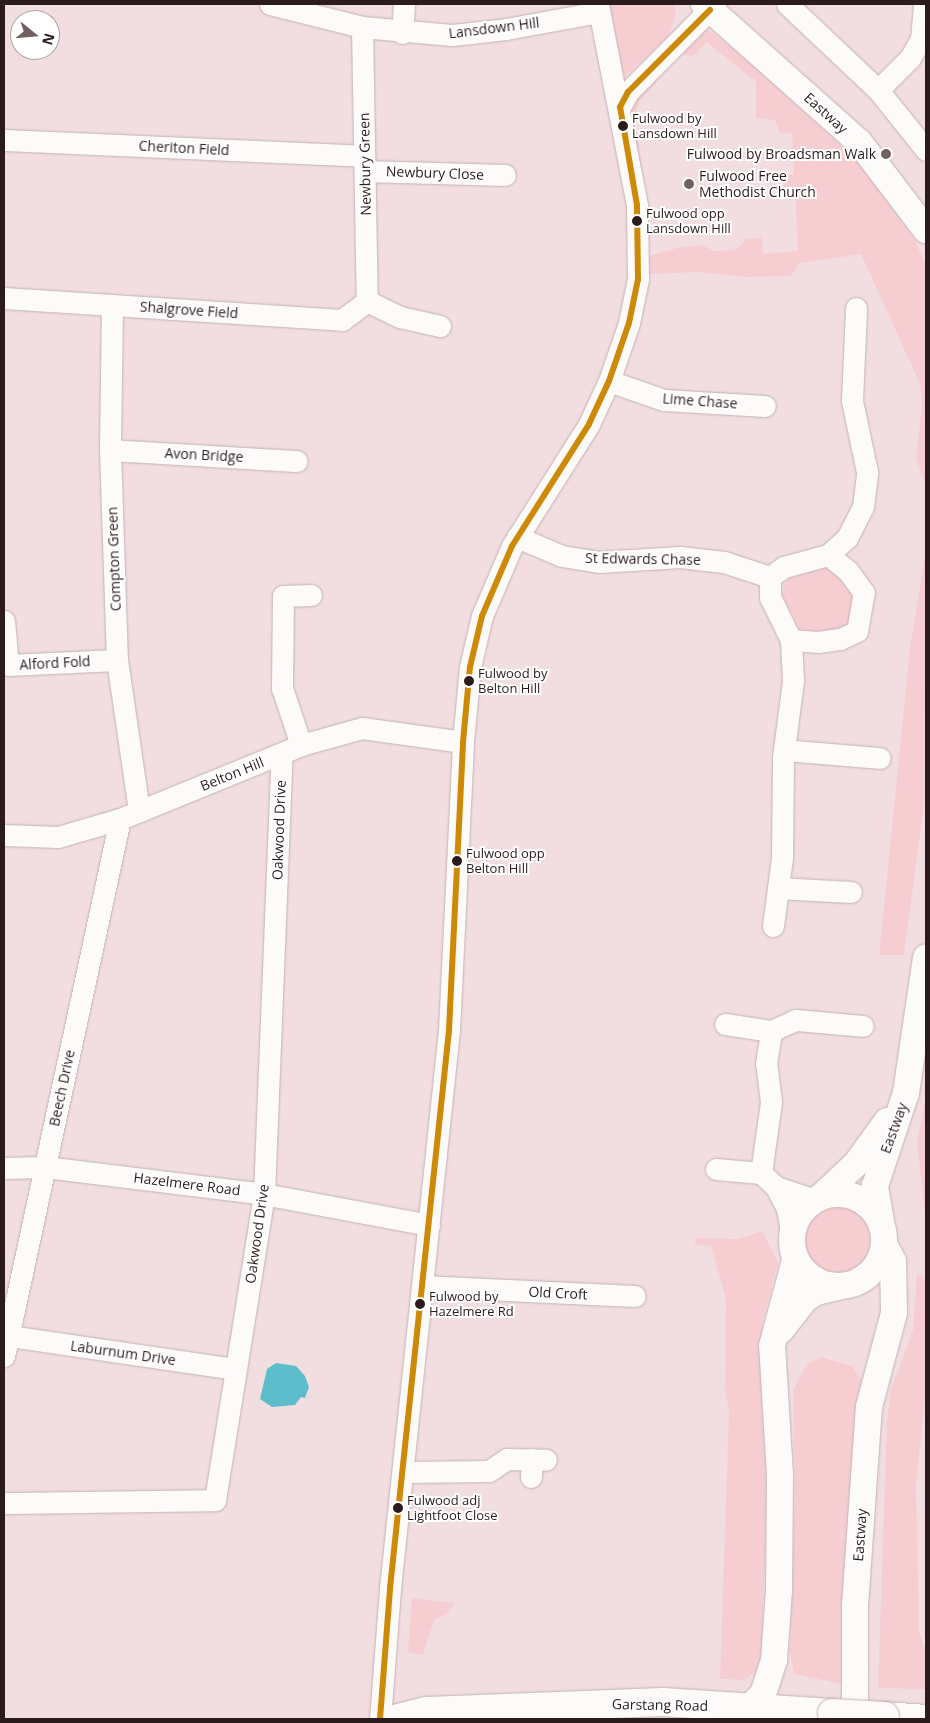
<!DOCTYPE html>
<style>
body{margin:0}
#map{position:relative;width:930px;height:1723px;overflow:hidden;background:#f2dee0;font-family:"Open Sans",sans-serif}
div>[style]{position:absolute}
.green>*{inset:0;background:#f6ced2}
.round{border-radius:50%}
.water>*{inset:0;background:#5ebdca}
.roads{filter:drop-shadow(0 0 1px #c3b3b4) drop-shadow(0 0 1px #c3b3b4)}
.minor>*{height:21px;margin:-10.5px;padding:0 10.5px;transform-origin:10.5px;border-radius:10.5px;background:#fdfafa}
.major>*{height:26px;margin:-13px;padding:0 13px;transform-origin:13px;border-radius:13px;background:#fdfafa}
.major>.ring{margin:-13px;padding:0;box-sizing:content-box;background:none;border:26px solid #fdfafa;border-radius:50%}
.highway>*{height:28px;margin:-14px;padding:0 14px;transform-origin:14px;border-radius:14px;background:#fdfafa}
.bridges{filter:drop-shadow(0 0 1px #c3b3b4) drop-shadow(0 0 1px #c3b3b4)}
.highway-bridge>*{height:28px;margin:-14px;padding:0 14px;transform-origin:14px;border-radius:14px;background:#fdfafa}
.bus-1>*{height:6px;margin:-3px;padding:0 3px;transform-origin:3px;border-radius:3px;background:#ce8a06}
.dots>*{width:14px;height:14px;translate:-50% -50%;box-sizing:border-box;border:2px solid #fff;border-radius:50%}
span{translate:-50% -50%;white-space:nowrap;text-align:center;line-height:1.15;-webkit-text-stroke:4px #fff;paint-order:stroke}
.bus-label{font-size:13px;color:#2b1b1d}
.left{translate:0 -50%;text-align:left}
.street-label{font-size:14px;color:#2b1b1d}
.poi-label{font-size:14px;color:#2b1b1d}
.right{translate:-100% -50%;text-align:right}
.frame{position:absolute;inset:0;border:5px solid #2b1b1d;pointer-events:none}
.north{position:absolute;left:10px;top:10px;width:50px;height:50px;box-sizing:border-box;background:#fff;border:1px solid #aaa4a5;border-radius:50%;rotate:107deg;font-size:14px;font-weight:700;line-height:20px;text-align:center;color:#2b1b1d}
.north::after{content:'';display:block;margin:auto;width:18px;height:22px;background:#715f61;clip-path:polygon(50% 0,100% 100%,50% 72%,0 100%)}
</style>
<div id="map">
<div class="green">
<i style="clip-path:polygon(609px 4px,674px 4px,676px 13px,668px 37px,624px 77px)"></i>
<i style="clip-path:polygon(705px 27px,748px 61px,866px 169px,915px 241px,926px 265px,926px 486px,916px 458px,922px 405px,920px 384px,861px 254px,800px 263px,791px 276px,747px 277px,698px 272px,649px 274px,649px 256px,677px 248px,703px 245px,713px 251px,736px 250px,746px 239px,762px 238px,763px 254px,798px 251px,795px 187px,784px 188px,784px 175px,793px 175px,794px 171px,792px 134px,780px 133px,775px 120px,756px 118px,756px 82px,707px 42px,693px 56px,680px 54px,640px 101px,635px 114px,646px 207px,630px 111px,647px 81px)"></i>
<i style="clip-path:polygon(926px 549px,924px 804px,904px 955px,879px 955px,910px 648px)"></i>
<i style="clip-path:polygon(824px 564px,845px 582px,857px 604px,857px 616px,839px 633px,801px 631px,782px 595px,785px 583px,798px 569px)"></i>
<i style="clip-path:polygon(926px 1096px,926px 1226px,917px 1141px)"></i>
<i class="round" style="left:805px;top:1206px;width:68px;height:68px"></i>
<i style="clip-path:polygon(762px 1231px,778px 1262px,763px 1320px,761px 1381px,767px 1506px,761px 1669px,744px 1680px,720px 1679px,729px 1411px,725px 1391px,726px 1299px,711px 1246px,695px 1245px,696px 1238px,739px 1239px)"></i>
<i style="clip-path:polygon(917px 1273px,926px 1281px,926px 1387px,916px 1485px,919px 1631px,926px 1653px,926px 1689px,878px 1688px,887px 1422px,891px 1389px,913px 1330px)"></i>
<i style="clip-path:polygon(821px 1357px,852px 1366px,862px 1380px,857px 1409px,846px 1685px,794px 1674px,790px 1653px,795px 1490px,793px 1390px,806px 1365px)"></i>
<i style="clip-path:polygon(412px 1598px,455px 1603px,446px 1614px,434px 1620px,423px 1655px,408px 1652px)"></i>
</div>
<div class="water">
<i style="clip-path:polygon(276px 1363px,296px 1366px,305px 1376px,309px 1387px,305px 1398px,301px 1397px,295px 1405px,272px 1407px,260px 1399px,267px 1369px)"></i>
</div>
<div class="roads">
<div class="minor">
<i style="left:270px;top:4px;width:95px;rotate:14deg"></i>
<i style="left:362px;top:27px;width:90px;rotate:5.1deg"></i>
<i style="left:452px;top:35px;width:54px;rotate:-6.3deg"></i>
<i style="left:506px;top:29px;width:95px;rotate:-10.4deg"></i>
<i style="left:787px;top:4px;width:125px;rotate:43.4deg"></i>
<i style="left:878px;top:90px;width:45px;rotate:-45deg"></i>
<i style="left:910px;top:58px;width:22px;rotate:-60deg"></i>
<i style="left:921px;top:39px;width:35px;rotate:-85deg"></i>
<i style="left:362px;top:27px;width:274px;rotate:89deg"></i>
<i style="left:402px;top:33px;width:29px;rotate:-86deg"></i>
<i style="left:878px;top:90px;width:77px;rotate:51.3deg"></i>
<i style="left:620px;top:107px;width:17px;rotate:-62deg"></i>
<i style="left:628px;top:92px;width:124px;rotate:-45.3deg"></i>
<i style="left:4px;top:140px;width:360px;rotate:2.5deg"></i>
<i style="left:365px;top:171px;width:140px;rotate:1.6deg"></i>
<i style="left:4px;top:298px;width:339px;rotate:3.7deg"></i>
<i style="left:342px;top:320px;width:31px;rotate:-37deg"></i>
<i style="left:367px;top:301px;width:37px;rotate:26deg"></i>
<i style="left:400px;top:317px;width:41px;rotate:12.7deg"></i>
<i style="left:112px;top:305px;width:145px;rotate:90.8deg"></i>
<i style="left:110px;top:450px;width:210px;rotate:88.1deg"></i>
<i style="left:117px;top:660px;width:153px;rotate:81.7deg"></i>
<i style="left:609px;top:381px;width:58px;rotate:19.1deg"></i>
<i style="left:664px;top:400px;width:101px;rotate:3.4deg"></i>
<i style="left:110px;top:450px;width:187px;rotate:3.4deg"></i>
<i style="left:517px;top:537px;width:49px;rotate:22.9deg"></i>
<i style="left:562px;top:556px;width:37px;rotate:9deg"></i>
<i style="left:599px;top:562px;width:81px;rotate:-3.5deg"></i>
<i style="left:680px;top:557px;width:44px;rotate:6.5deg"></i>
<i style="left:724px;top:562px;width:48px;rotate:18.1deg"></i>
<i style="left:4px;top:621px;width:44px;rotate:84.8deg"></i>
<i style="left:8px;top:665px;width:109px;rotate:-2.6deg"></i>
<i style="left:791px;top:640px;width:27px;rotate:4deg"></i>
<i style="left:818px;top:642px;width:22px;rotate:-8deg"></i>
<i style="left:840px;top:639px;width:19px;rotate:-25deg"></i>
<i style="left:857px;top:631px;width:39px;rotate:-80deg"></i>
<i style="left:864px;top:593px;width:27px;rotate:-126deg"></i>
<i style="left:848px;top:571px;width:26px;rotate:-141deg"></i>
<i style="left:301px;top:745px;width:60px;rotate:-108.4deg"></i>
<i style="left:282px;top:688px;width:92px;rotate:-89.4deg"></i>
<i style="left:283px;top:596px;width:28px;rotate:-2deg"></i>
<i style="left:784px;top:750px;width:96px;rotate:4.8deg"></i>
<i style="left:4px;top:835px;width:54px;rotate:2.1deg"></i>
<i style="left:58px;top:837px;width:65px;rotate:-16.2deg"></i>
<i style="left:120px;top:819px;width:196px;rotate:-22.2deg"></i>
<i style="left:301px;top:745px;width:63px;rotate:-15.6deg"></i>
<i style="left:362px;top:728px;width:102px;rotate:7.9deg"></i>
<i style="left:778px;top:888px;width:73px;rotate:3.1deg"></i>
<i style="left:773px;top:926px;width:69px;rotate:-82.5deg"></i>
<i style="left:782px;top:858px;width:101px;rotate:-89.4deg"></i>
<i style="left:783px;top:757px;width:77px;rotate:-82.5deg"></i>
<i style="left:793px;top:681px;width:41px;rotate:-92.8deg"></i>
<i style="left:791px;top:640px;width:48px;rotate:-116deg"></i>
<i style="left:770px;top:597px;width:20px;rotate:-90deg"></i>
<i style="left:770px;top:577px;width:17px;rotate:-36deg"></i>
<i style="left:784px;top:567px;width:46px;rotate:-15.3deg"></i>
<i style="left:828px;top:555px;width:25px;rotate:-42deg"></i>
<i style="left:847px;top:538px;width:35px;rotate:-63deg"></i>
<i style="left:863px;top:507px;width:35px;rotate:-83deg"></i>
<i style="left:867px;top:472px;width:73px;rotate:-101.9deg"></i>
<i style="left:852px;top:401px;width:93px;rotate:-87.5deg"></i>
<i style="left:725px;top:1024px;width:47px;rotate:8.7deg"></i>
<i style="left:4px;top:1168px;width:41px;rotate:-1.4deg"></i>
<i style="left:45px;top:1167px;width:221px;rotate:7deg"></i>
<i style="left:264px;top:1194px;width:168px;rotate:10.6deg"></i>
<i style="left:716px;top:1169px;width:45px;rotate:5.1deg"></i>
<i style="left:761px;top:1173px;width:21px;rotate:43deg"></i>
<i style="left:776px;top:1187px;width:25px;rotate:63deg"></i>
<i style="left:787px;top:1209px;width:25px;rotate:79deg"></i>
<i style="left:761px;top:1173px;width:72px;rotate:-82deg"></i>
<i style="left:771px;top:1102px;width:38px;rotate:-97deg"></i>
<i style="left:766px;top:1064px;width:33px;rotate:-81deg"></i>
<i style="left:771px;top:1031px;width:27px;rotate:-24deg"></i>
<i style="left:796px;top:1020px;width:67px;rotate:5.1deg"></i>
<i style="left:776px;top:1187px;width:41px;rotate:18.4deg"></i>
<i style="left:422px;top:1286px;width:213px;rotate:2.7deg"></i>
<i style="left:9px;top:1336px;width:229px;rotate:8.3deg"></i>
<i style="left:4px;top:1356px;width:549px;rotate:-77.81deg"></i>
<i style="left:404px;top:1472px;width:85px;rotate:-0.7deg"></i>
<i style="left:489px;top:1471px;width:22px;rotate:-34deg"></i>
<i style="left:507px;top:1459px;width:39px;rotate:1deg"></i>
<i style="left:531px;top:1477px;width:18px;rotate:-87deg"></i>
<i style="left:4px;top:1503px;width:211px;rotate:-0.8deg"></i>
<i style="left:215px;top:1500px;width:310px;rotate:-80.9deg"></i>
<i style="left:264px;top:1194px;width:439px;rotate:-87.7deg"></i>
<i style="left:380px;top:1719px;width:131px;rotate:-85.6deg"></i>
<i style="left:390px;top:1588px;width:561px;rotate:-83.96deg"></i>
<i style="left:449px;top:1030px;width:288px;rotate:-87.2deg"></i>
<i style="left:463px;top:742px;width:75px;rotate:-84.7deg"></i>
<i style="left:470px;top:667px;width:52px;rotate:-76.8deg"></i>
<i style="left:482px;top:616px;width:76px;rotate:-66.8deg"></i>
<i style="left:512px;top:546px;width:144px;rotate:-57.7deg"></i>
<i style="left:589px;top:424px;width:47px;rotate:-65.1deg"></i>
<i style="left:609px;top:381px;width:61px;rotate:-71deg"></i>
<i style="left:629px;top:323px;width:45px;rotate:-78.4deg"></i>
<i style="left:638px;top:279px;width:74px;rotate:-90.8deg"></i>
<i style="left:637px;top:205px;width:205px;rotate:-101deg"></i>
</div>
<div class="major">
<i style="left:704px;top:4px;width:208px;rotate:41.7deg"></i>
<i style="left:859px;top:142px;width:111px;rotate:52.7deg"></i>
<i class="ring" style="left:792px;top:1194px;width:66px;height:66px"></i>
<i style="left:822px;top:1196px;width:47px;rotate:-43.3deg"></i>
<i style="left:856px;top:1164px;width:53px;rotate:-54.2deg"></i>
<i style="left:881px;top:1221px;width:36px;rotate:-100deg"></i>
<i style="left:875px;top:1186px;width:98px;rotate:-71.6deg"></i>
<i style="left:906px;top:1093px;width:137px;rotate:-81.6deg"></i>
<i style="left:781px;top:1330px;width:39px;rotate:-52deg"></i>
<i style="left:805px;top:1299px;width:13px;rotate:-32deg"></i>
<i style="left:816px;top:1292px;width:22px;rotate:-13deg"></i>
<i style="left:748px;top:1709px;width:21px;rotate:-45deg"></i>
<i style="left:763px;top:1694px;width:36px;rotate:-72deg"></i>
<i style="left:774px;top:1660px;width:69px;rotate:-85.9deg"></i>
<i style="left:779px;top:1591px;width:116px;rotate:-89.5deg"></i>
<i style="left:780px;top:1475px;width:129px;rotate:-93.5deg"></i>
<i style="left:772px;top:1346px;width:89px;rotate:-75deg"></i>
<i style="left:855px;top:1719px;width:113px;rotate:-90deg"></i>
<i style="left:855px;top:1606px;width:199px;rotate:-86deg"></i>
<i style="left:869px;top:1407px;width:97px;rotate:-75.1deg"></i>
<i style="left:894px;top:1313px;width:52px;rotate:-91.1deg"></i>
<i style="left:893px;top:1261px;width:19px;rotate:-118deg"></i>
</div>
<div class="highway">
<i style="left:885px;top:1716px;width:41px;rotate:4.2deg"></i>
<i style="left:394px;top:1719px;width:34px;rotate:-14deg"></i>
<i style="left:427px;top:1711px;width:236px;rotate:-2.2deg"></i>
<i style="left:663px;top:1702px;width:169px;rotate:3.7deg"></i>
</div>
</div>
<div class="bridges">
<div class="highway-bridge">
<i style="left:832px;top:1713px;width:53px;rotate:3.2deg"></i>
</div>
</div>
<div class="bus-1">
<i style="left:380px;top:1719px;width:131px;rotate:-85.6deg"></i>
<i style="left:390px;top:1588px;width:561px;rotate:-83.96deg"></i>
<i style="left:449px;top:1030px;width:288px;rotate:-87.2deg"></i>
<i style="left:463px;top:742px;width:75px;rotate:-84.7deg"></i>
<i style="left:470px;top:667px;width:52px;rotate:-76.8deg"></i>
<i style="left:482px;top:616px;width:76px;rotate:-66.8deg"></i>
<i style="left:512px;top:546px;width:144px;rotate:-57.7deg"></i>
<i style="left:589px;top:424px;width:47px;rotate:-65.1deg"></i>
<i style="left:609px;top:381px;width:61px;rotate:-71deg"></i>
<i style="left:629px;top:323px;width:45px;rotate:-78.4deg"></i>
<i style="left:638px;top:279px;width:74px;rotate:-90.8deg"></i>
<i style="left:637px;top:205px;width:99px;rotate:-99.8deg"></i>
<i style="left:620px;top:107px;width:17px;rotate:-62deg"></i>
<i style="left:628px;top:92px;width:116px;rotate:-45deg"></i>
</div>
<div class="dots">
<i style="left:623px;top:126px;background:#2b1b1d"></i>
<i style="left:886px;top:154px;background:#715f61"></i>
<i style="left:689px;top:184px;background:#715f61"></i>
<i style="left:637px;top:221px;background:#2b1b1d"></i>
<i style="left:469px;top:681px;background:#2b1b1d"></i>
<i style="left:457px;top:861px;background:#2b1b1d"></i>
<i style="left:420px;top:1304px;background:#2b1b1d"></i>
<i style="left:398px;top:1508px;background:#2b1b1d"></i>
</div>
<div class="bus-label">
<span class="left" style="left:632px;top:126px">Fulwood by<br>Lansdown Hill</span>
<span class="left" style="left:646px;top:221px">Fulwood opp<br>Lansdown Hill</span>
<span class="left" style="left:478px;top:681px">Fulwood by<br>Belton Hill</span>
<span class="left" style="left:466px;top:861px">Fulwood opp<br>Belton Hill</span>
<span class="left" style="left:429px;top:1304px">Fulwood by<br>Hazelmere Rd</span>
<span class="left" style="left:407px;top:1508px">Fulwood adj<br>Lightfoot Close</span>
</div>
<div class="street-label">
<span style="left:494px;top:28px;rotate:-7deg">Lansdown Hill</span>
<span style="left:826px;top:113px;rotate:42deg">Eastway</span>
<span style="left:184px;top:148px;rotate:3deg">Cheriton Field</span>
<span style="left:365px;top:164px;rotate:-91deg">Newbury Green</span>
<span style="left:435px;top:173px;rotate:2deg">Newbury Close</span>
<span style="left:189px;top:310px;rotate:4deg">Shalgrove Field</span>
<span style="left:700px;top:401px;rotate:4deg">Lime Chase</span>
<span style="left:204px;top:455px;rotate:3deg">Avon Bridge</span>
<span style="left:114px;top:559px;rotate:-92deg">Compton Green</span>
<span style="left:643px;top:559px;rotate:1deg">St Edwards Chase</span>
<span style="left:55px;top:663px;rotate:-3deg">Alford Fold</span>
<span style="left:232px;top:774px;rotate:-22deg">Belton Hill</span>
<span style="left:279px;top:830px;rotate:-88deg">Oakwood Drive</span>
<span style="left:62px;top:1088px;rotate:-78deg">Beech Drive</span>
<span style="left:894px;top:1128px;rotate:-70deg">Eastway</span>
<span style="left:187px;top:1184px;rotate:7deg">Hazelmere Road</span>
<span style="left:257px;top:1234px;rotate:-82deg">Oakwood Drive</span>
<span style="left:558px;top:1293px;rotate:3deg">Old Croft</span>
<span style="left:123px;top:1353px;rotate:8deg">Laburnum Drive</span>
<span style="left:860px;top:1535px;rotate:-86deg">Eastway</span>
<span style="left:660px;top:1705px;rotate:1deg">Garstang Road</span>
</div>
<div class="poi-label">
<span class="right" style="left:876px;top:154px">Fulwood by Broadsman Walk</span>
<span class="left" style="left:699px;top:184px">Fulwood Free<br>Methodist Church</span>
</div>
<div class="frame"></div>
<div class="north">N</div>
</div>
